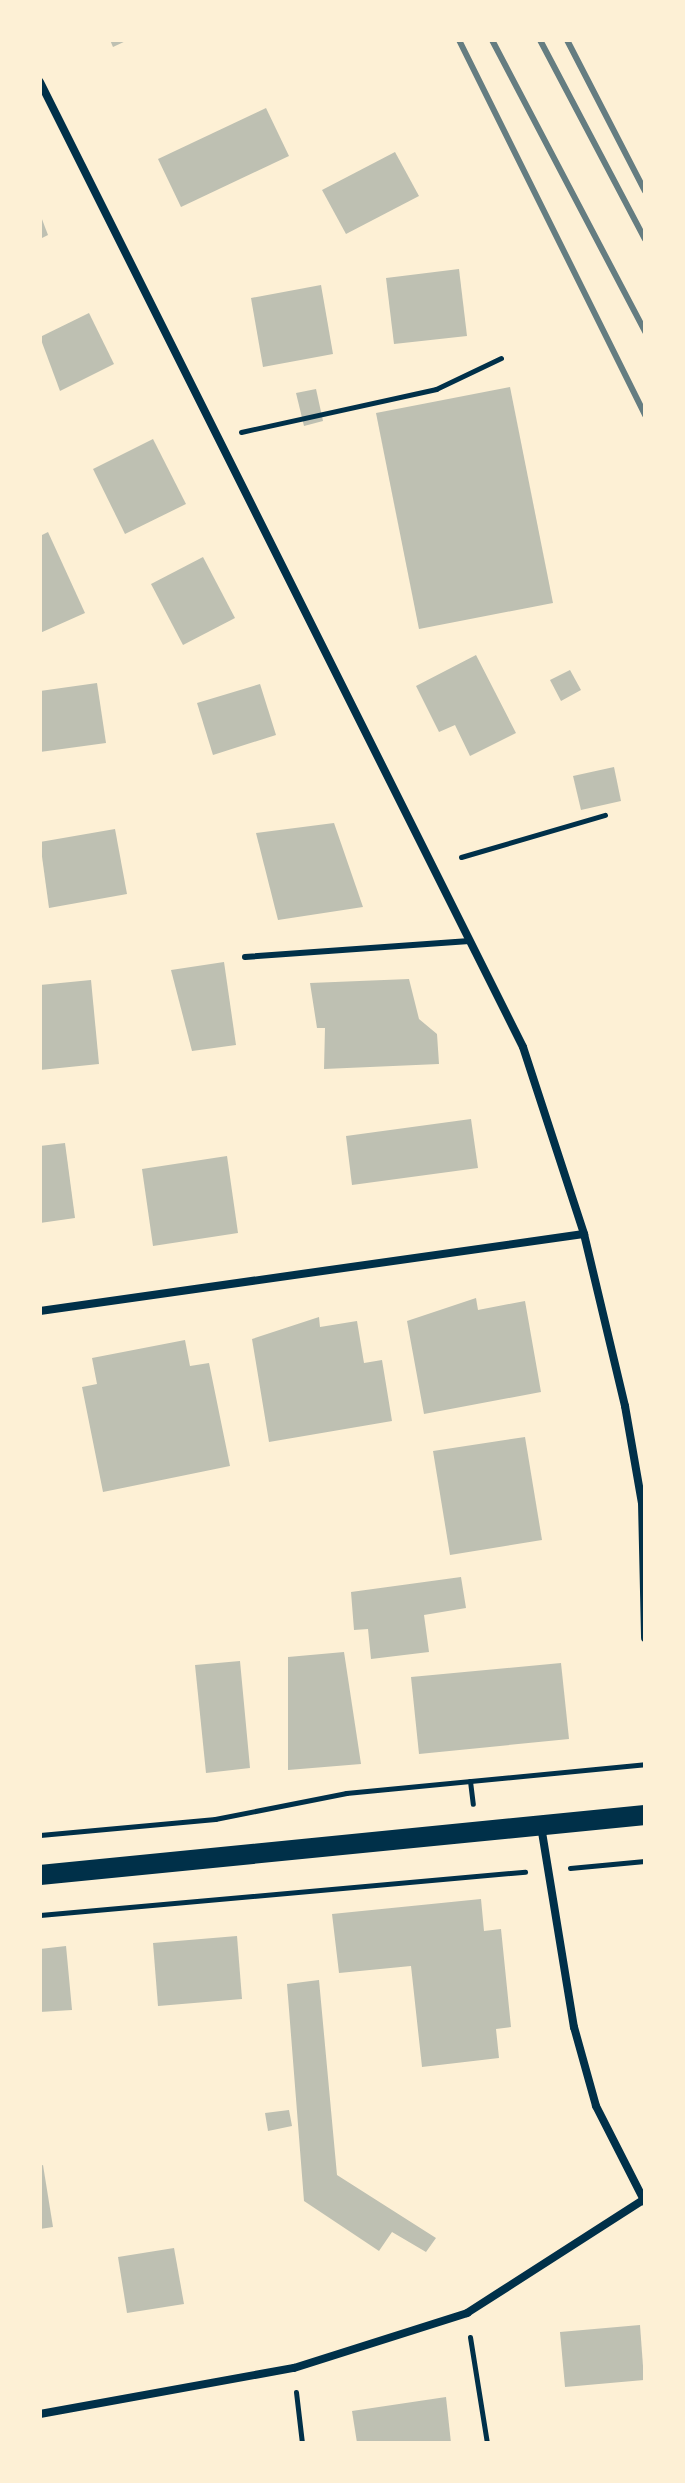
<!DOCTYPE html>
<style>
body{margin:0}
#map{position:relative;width:685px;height:2483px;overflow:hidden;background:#fdf0d5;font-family:"Roboto Condensed",sans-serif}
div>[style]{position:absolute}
.building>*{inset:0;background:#bec0b2}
.path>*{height:5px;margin:-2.5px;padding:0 2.5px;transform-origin:2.5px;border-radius:2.5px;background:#003049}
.service>*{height:6px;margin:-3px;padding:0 3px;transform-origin:3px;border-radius:3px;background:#003049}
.minor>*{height:8px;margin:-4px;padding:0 4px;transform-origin:4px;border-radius:4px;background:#003049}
.primary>*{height:20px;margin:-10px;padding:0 10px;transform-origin:10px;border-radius:10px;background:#003049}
.rail>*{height:6px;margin:-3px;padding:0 3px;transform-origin:3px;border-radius:3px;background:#657d81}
span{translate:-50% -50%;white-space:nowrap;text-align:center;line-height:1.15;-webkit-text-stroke:6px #fdf0d5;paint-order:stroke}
.frame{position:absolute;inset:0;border:42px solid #fdf0d5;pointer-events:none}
</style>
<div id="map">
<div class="building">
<i style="clip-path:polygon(110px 40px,128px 40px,113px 47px)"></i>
<i style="clip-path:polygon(266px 108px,289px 156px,181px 207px,158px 159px)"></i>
<i style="clip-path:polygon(395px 152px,419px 196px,346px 234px,322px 190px)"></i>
<i style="clip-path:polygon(40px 214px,48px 235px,40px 239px)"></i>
<i style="clip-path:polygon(459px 269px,467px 336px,394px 344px,386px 278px)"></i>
<i style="clip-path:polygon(321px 285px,333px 354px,263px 367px,251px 298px)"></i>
<i style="clip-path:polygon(89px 313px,114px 364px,60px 391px,40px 337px)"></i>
<i style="clip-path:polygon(510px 387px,553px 603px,419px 629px,376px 413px)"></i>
<i style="clip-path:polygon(316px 389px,323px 421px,304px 426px,296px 393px)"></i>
<i style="clip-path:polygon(153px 439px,186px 504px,125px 534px,93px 469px)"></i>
<i style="clip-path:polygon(48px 532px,85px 613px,40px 633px,40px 536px)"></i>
<i style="clip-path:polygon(203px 557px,235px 618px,183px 645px,151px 584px)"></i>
<i style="clip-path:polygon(476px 655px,516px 733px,470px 756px,455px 725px,439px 732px,416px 686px)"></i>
<i style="clip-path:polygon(570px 670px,581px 690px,561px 701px,550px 680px)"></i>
<i style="clip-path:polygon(97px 683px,106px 743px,40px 752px,40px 691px)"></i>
<i style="clip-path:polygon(260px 684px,276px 735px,213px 755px,197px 703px)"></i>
<i style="clip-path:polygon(614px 767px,621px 801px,581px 810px,573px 776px)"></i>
<i style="clip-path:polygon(334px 823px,363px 907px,278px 920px,256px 833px)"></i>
<i style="clip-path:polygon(115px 829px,127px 894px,49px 908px,40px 842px)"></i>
<i style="clip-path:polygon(224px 962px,236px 1045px,192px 1051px,171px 970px)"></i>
<i style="clip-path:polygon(409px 979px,419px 1019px,437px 1034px,439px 1064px,324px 1069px,325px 1028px,317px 1028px,310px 983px)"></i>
<i style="clip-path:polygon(91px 980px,99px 1064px,40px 1070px,40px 985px)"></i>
<i style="clip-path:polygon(471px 1119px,478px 1168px,352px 1185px,346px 1136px)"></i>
<i style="clip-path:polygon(65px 1143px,75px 1218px,40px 1223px,40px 1146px)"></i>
<i style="clip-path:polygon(227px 1156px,238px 1233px,153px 1246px,142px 1169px)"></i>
<i style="clip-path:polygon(476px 1298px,478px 1310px,525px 1301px,541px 1392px,424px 1414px,407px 1321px)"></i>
<i style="clip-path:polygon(319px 1317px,320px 1327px,357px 1321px,364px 1363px,382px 1360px,392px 1421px,269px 1442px,252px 1339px)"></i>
<i style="clip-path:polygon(185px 1340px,190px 1366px,209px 1363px,230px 1466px,103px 1492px,82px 1387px,97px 1384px,92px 1358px)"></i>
<i style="clip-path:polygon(525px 1437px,542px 1540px,450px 1555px,433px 1451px)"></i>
<i style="clip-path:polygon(461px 1577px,466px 1608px,424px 1615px,429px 1652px,371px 1659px,368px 1629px,354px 1630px,351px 1592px)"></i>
<i style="clip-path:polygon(344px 1652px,361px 1764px,288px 1770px,288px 1657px)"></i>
<i style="clip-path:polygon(240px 1661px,250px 1768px,206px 1773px,195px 1665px)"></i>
<i style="clip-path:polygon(561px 1663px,569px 1739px,419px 1754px,411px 1677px)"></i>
<i style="clip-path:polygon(481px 1899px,484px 1931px,501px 1929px,511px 2027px,496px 2029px,499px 2058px,422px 2067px,411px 1966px,339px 1973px,332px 1914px)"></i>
<i style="clip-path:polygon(237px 1936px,242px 1999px,158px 2006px,153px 1943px)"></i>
<i style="clip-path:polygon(66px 1946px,72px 2010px,40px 2012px,40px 1949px)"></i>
<i style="clip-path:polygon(319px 1980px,337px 2175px,436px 2238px,426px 2252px,392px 2232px,379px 2251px,304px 2201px,287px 1984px)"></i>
<i style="clip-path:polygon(289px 2110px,292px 2126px,268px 2131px,265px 2113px)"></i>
<i style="clip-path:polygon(43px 2165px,53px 2227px,40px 2229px,40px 2166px)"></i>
<i style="clip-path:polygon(174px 2248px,184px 2304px,127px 2313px,118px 2257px)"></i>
<i style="clip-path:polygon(640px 2325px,644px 2380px,565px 2387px,560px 2332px)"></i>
<i style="clip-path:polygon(446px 2397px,451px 2443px,357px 2443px,352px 2411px)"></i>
</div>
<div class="path">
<i style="left:241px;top:432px;width:200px;rotate:-12.4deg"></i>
<i style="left:436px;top:389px;width:72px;rotate:-25.5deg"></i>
<i style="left:461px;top:857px;width:150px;rotate:-16.3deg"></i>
<i style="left:470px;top:1781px;width:23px;rotate:83deg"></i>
<i style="left:40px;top:1835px;width:176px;rotate:-5.2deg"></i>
<i style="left:215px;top:1819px;width:134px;rotate:-11.2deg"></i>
<i style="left:346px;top:1793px;width:300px;rotate:-5.5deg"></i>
<i style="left:570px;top:1868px;width:75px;rotate:-5.3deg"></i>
<i style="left:40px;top:1915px;width:487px;rotate:-5.1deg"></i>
<i style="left:470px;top:2337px;width:107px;rotate:80.9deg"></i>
<i style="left:296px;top:2392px;width:51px;rotate:83.3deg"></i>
</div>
<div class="service">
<i style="left:245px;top:957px;width:225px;rotate:-4.1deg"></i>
</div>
<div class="minor">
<i style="left:40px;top:82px;width:1079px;rotate:63.41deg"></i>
<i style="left:523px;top:1047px;width:197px;rotate:71.9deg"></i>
<i style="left:584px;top:1234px;width:177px;rotate:76.6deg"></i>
<i style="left:625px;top:1406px;width:98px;rotate:80.1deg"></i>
<i style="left:642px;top:1503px;width:135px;rotate:88.7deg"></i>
<i style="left:40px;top:1311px;width:549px;rotate:-8.06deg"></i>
<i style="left:541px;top:1826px;width:204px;rotate:80.7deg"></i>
<i style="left:574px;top:2027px;width:82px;rotate:74.4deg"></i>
<i style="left:596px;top:2106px;width:108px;rotate:63deg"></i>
<i style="left:40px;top:2414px;width:258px;rotate:-10.3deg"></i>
<i style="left:294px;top:2368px;width:182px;rotate:-17.6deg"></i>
<i style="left:467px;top:2313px;width:209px;rotate:-32.7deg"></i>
</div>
<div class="primary">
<i style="left:40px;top:1875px;width:608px;rotate:-5.66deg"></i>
</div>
<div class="rail">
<i style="left:459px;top:40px;width:419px;rotate:63.6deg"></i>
<i style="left:492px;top:40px;width:330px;rotate:62.3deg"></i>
<i style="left:540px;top:40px;width:225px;rotate:62.2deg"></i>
<i style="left:567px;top:40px;width:170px;rotate:62.7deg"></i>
</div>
<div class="frame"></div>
</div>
